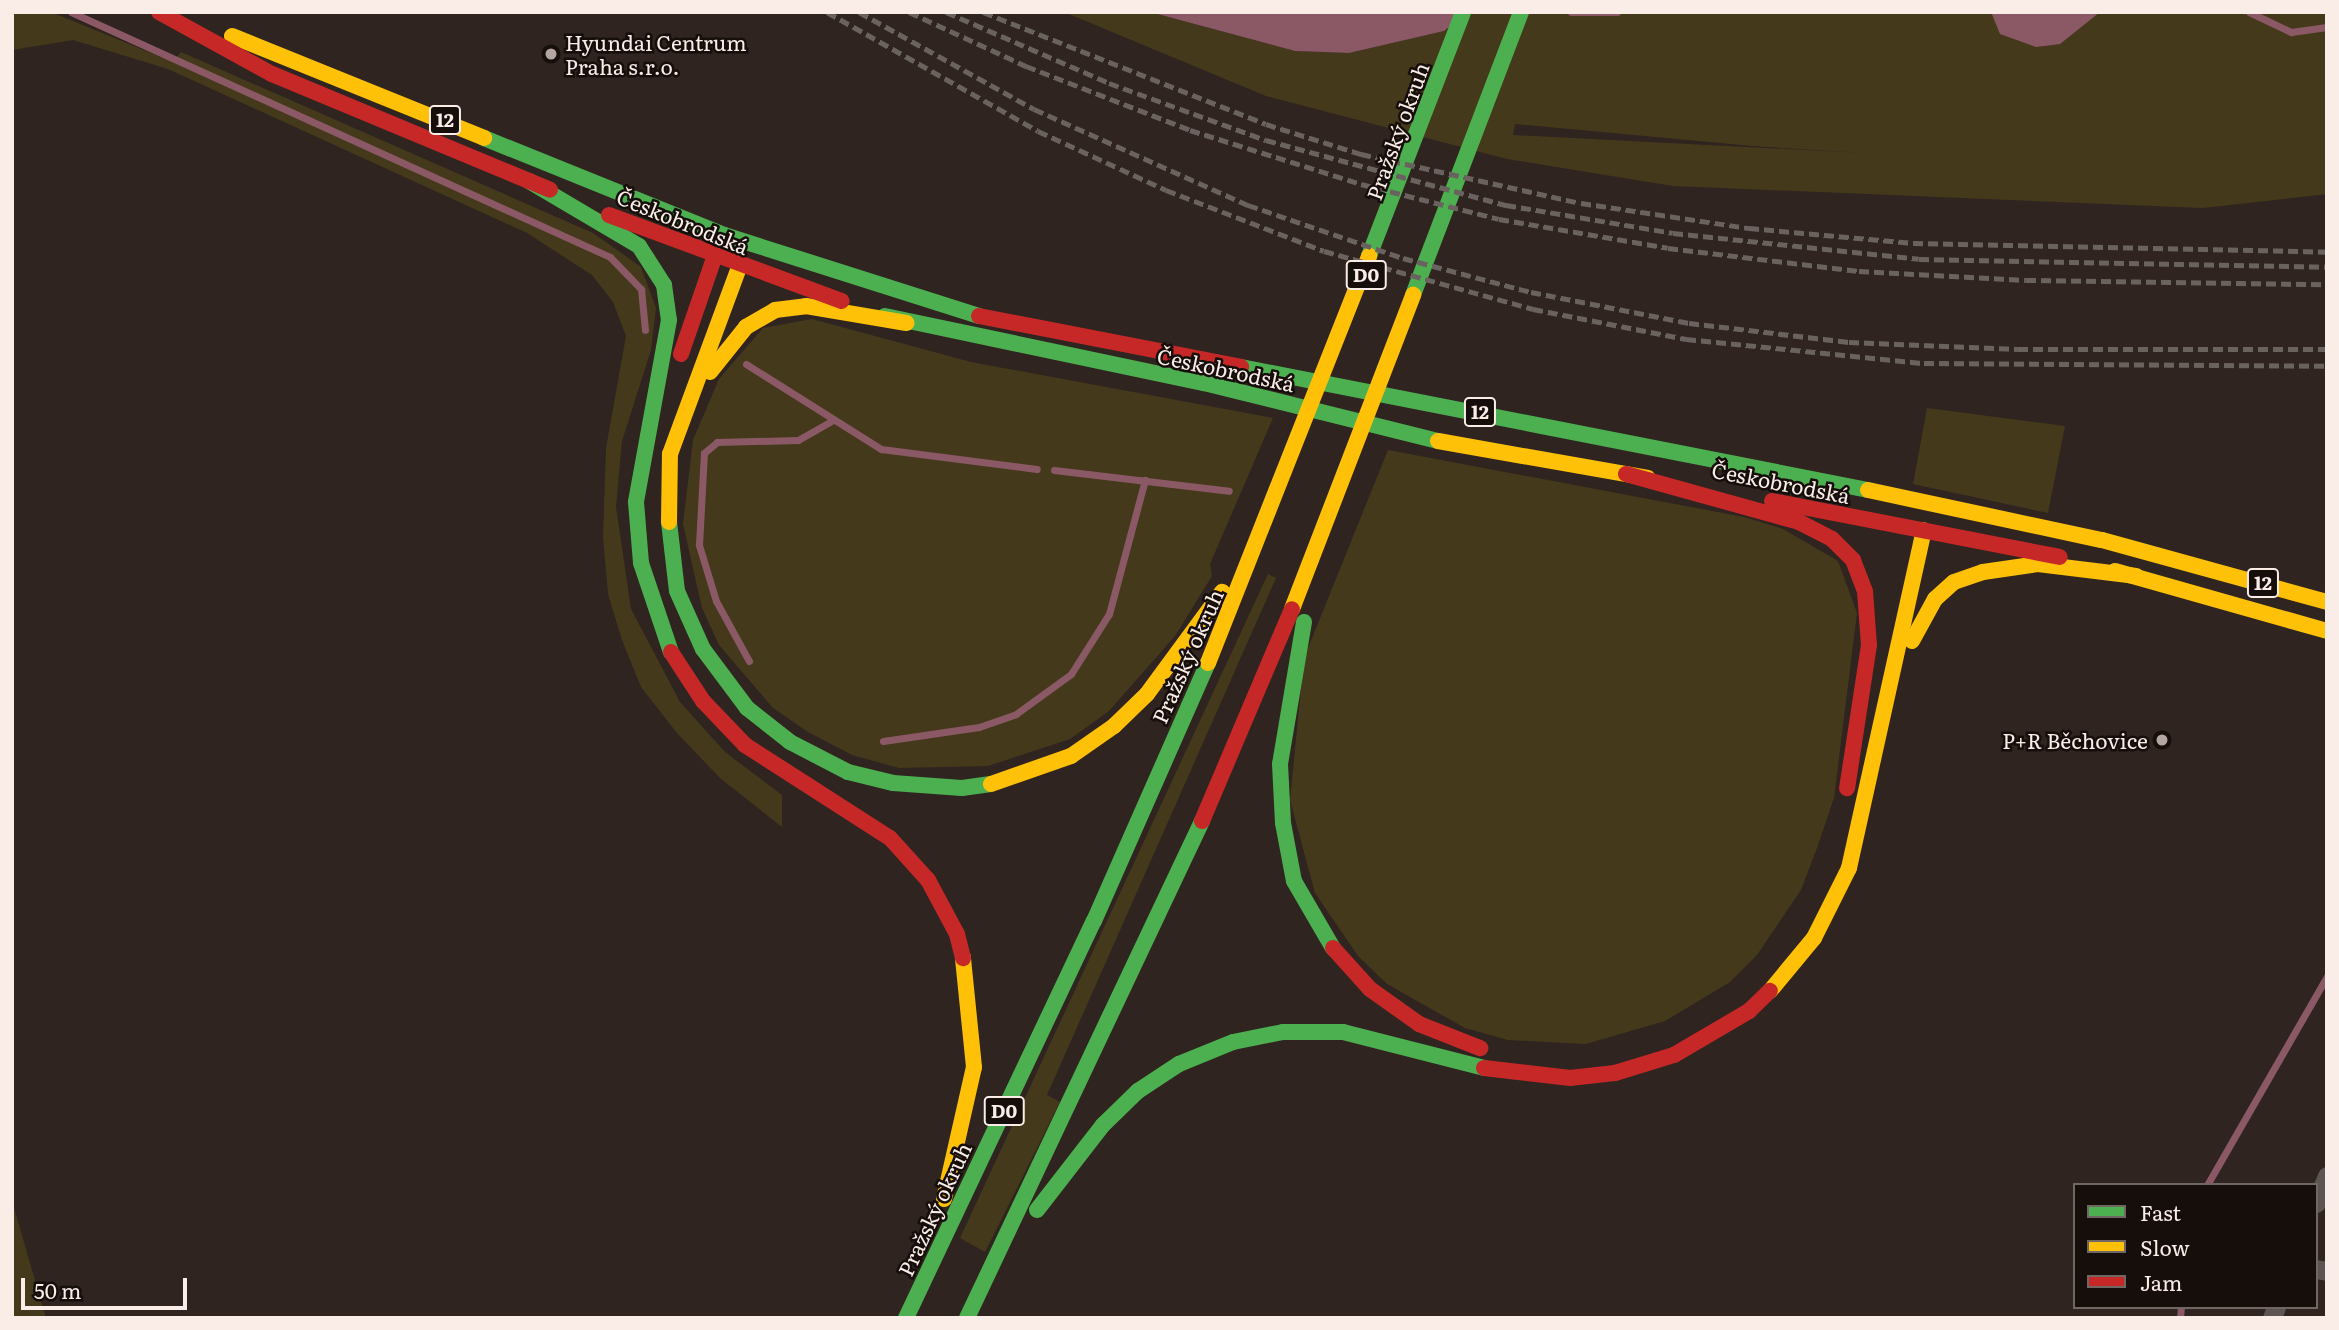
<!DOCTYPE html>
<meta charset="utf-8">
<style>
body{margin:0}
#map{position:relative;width:2339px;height:1330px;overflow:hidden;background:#2f241f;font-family:Literata,serif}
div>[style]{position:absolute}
.green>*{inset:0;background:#45391c}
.water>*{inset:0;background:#8b5966}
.stream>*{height:7px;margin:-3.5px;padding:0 3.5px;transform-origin:3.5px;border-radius:3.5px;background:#8b5966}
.street>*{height:19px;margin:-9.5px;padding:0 9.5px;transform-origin:9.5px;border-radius:9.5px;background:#5d5552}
.fast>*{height:16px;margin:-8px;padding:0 8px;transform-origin:8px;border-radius:8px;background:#4caf50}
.slow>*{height:16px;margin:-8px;padding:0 8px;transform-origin:8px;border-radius:8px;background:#ffc107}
.jam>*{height:16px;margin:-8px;padding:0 8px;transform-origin:8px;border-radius:8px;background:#c62828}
.rail>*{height:5px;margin-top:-2.5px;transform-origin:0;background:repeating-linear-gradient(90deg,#6a625f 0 10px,transparent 0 15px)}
.dots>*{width:19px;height:19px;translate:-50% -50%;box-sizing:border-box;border:4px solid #160e0a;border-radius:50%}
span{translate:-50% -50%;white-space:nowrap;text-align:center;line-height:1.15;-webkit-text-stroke:5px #160e0a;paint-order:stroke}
.shield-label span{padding:2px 5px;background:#160e0a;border:2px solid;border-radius:5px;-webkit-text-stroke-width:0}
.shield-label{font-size:19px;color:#faece6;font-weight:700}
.poi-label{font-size:21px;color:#faece6}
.left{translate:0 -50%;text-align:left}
.right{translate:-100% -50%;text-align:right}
.street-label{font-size:21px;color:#faece6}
.frame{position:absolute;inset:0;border:14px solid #faece6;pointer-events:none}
.legend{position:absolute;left:2073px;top:1183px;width:245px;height:126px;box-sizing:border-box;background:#160e0a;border:2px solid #716762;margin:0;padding:9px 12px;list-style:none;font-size:21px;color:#faece6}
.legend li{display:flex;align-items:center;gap:14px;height:35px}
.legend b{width:35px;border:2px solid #716762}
.scale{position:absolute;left:21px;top:1278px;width:166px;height:32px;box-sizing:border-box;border:4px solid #faece6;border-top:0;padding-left:9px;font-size:21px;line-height:24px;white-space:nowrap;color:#faece6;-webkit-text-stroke:5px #160e0a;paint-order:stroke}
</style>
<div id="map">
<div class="green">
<i style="clip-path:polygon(12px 12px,51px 12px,173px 62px,181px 52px,593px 233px,641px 267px,656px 308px,651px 350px,622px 441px,616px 507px,631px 609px,680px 702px,725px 752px,782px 795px,782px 827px,720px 778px,677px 733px,641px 687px,622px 640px,608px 594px,603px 537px,606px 448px,626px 336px,613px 302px,592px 275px,527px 233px,168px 69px,73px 40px,12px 50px)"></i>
<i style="clip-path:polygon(evenodd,1064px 12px,1150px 12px,1295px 51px,1349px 53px,1444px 31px,1468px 12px,1991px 12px,2001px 34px,2100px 12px,2327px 12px,2327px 194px,2203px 208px,1673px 186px,1507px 159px,1266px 96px,1064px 12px,1515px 124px,1752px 146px,1864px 153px,1513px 135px,1515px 124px)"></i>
<i style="clip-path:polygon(812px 319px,971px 362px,1273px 418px,1210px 564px,1212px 576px,1175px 636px,1109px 711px,1070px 739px,988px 766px,899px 768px,852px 755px,808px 732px,773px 708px,719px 645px,702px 608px,683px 524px,693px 440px,719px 379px,763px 328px)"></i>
<i style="clip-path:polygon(1927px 408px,2065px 426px,2048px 513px,1913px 484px)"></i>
<i style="clip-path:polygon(1388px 450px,1744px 517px,1783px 529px,1838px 561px,1857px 613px,1834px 798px,1817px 848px,1801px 890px,1757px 955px,1730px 982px,1665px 1021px,1586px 1044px,1508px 1040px,1465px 1028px,1387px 984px,1358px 956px,1315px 893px,1290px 800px,1304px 658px)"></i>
<i style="clip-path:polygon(1268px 574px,1276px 578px,1047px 1095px,1060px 1102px,985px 1252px,960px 1238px)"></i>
<i style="clip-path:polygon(12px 1201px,46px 1318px,12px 1318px)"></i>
</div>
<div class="water">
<i style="clip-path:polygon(1150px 12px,1468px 12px,1444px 31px,1349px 53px,1295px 51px)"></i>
<i style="clip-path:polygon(1991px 12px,2100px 12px,2060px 44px,2036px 47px,2000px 34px)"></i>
</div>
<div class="stream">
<i style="left:71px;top:12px;width:592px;rotate:24.44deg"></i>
<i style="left:610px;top:257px;width:45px;rotate:45.9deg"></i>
<i style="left:641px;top:289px;width:41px;rotate:84.4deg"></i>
<i style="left:1571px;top:12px;width:46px"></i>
<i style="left:2249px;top:12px;width:47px;rotate:25.5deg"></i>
<i style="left:2291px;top:32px;width:36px;rotate:-8deg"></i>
<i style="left:746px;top:364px;width:160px;rotate:32.2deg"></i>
<i style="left:881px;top:449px;width:157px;rotate:7.3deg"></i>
<i style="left:1054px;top:470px;width:176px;rotate:6.8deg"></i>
<i style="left:749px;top:661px;width:68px;rotate:-118.8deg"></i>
<i style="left:716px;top:601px;width:59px;rotate:-106.9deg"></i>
<i style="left:699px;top:545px;width:92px;rotate:-86.9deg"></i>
<i style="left:704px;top:453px;width:17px;rotate:-40deg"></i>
<i style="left:717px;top:442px;width:81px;rotate:-1.4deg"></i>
<i style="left:798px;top:440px;width:40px;rotate:-29.7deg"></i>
<i style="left:883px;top:741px;width:97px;rotate:-8.3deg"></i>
<i style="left:979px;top:727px;width:39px;rotate:-19deg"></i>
<i style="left:1016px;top:714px;width:68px;rotate:-36deg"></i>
<i style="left:1071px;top:674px;width:71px;rotate:-57.7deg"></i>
<i style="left:1109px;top:614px;width:139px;rotate:-75deg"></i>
<i style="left:2207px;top:1185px;width:241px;rotate:-60.1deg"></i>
<i style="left:2180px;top:1318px;width:11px;rotate:-85deg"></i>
</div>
<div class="street">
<i style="left:2316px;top:1203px;width:29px;rotate:-68deg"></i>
<i style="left:2316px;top:1269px;width:11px;rotate:10deg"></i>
<i style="left:2272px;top:1318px;width:12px;rotate:-70deg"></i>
</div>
<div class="fast">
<i style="left:484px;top:138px;width:259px;rotate:22deg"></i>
<i style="left:724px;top:235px;width:268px;rotate:17.6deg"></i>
<i style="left:529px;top:181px;width:128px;rotate:30.6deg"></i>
<i style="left:639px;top:246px;width:46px;rotate:57.3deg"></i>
<i style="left:664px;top:285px;width:35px;rotate:82deg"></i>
<i style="left:669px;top:320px;width:185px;rotate:100.3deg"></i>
<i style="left:636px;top:502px;width:61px;rotate:85.3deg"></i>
<i style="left:641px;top:563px;width:94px;rotate:71.4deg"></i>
<i style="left:1369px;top:256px;width:261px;rotate:-68.9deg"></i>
<i style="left:1413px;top:295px;width:303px;rotate:-69.1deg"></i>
<i style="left:885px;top:316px;width:326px;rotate:11.9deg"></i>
<i style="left:1204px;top:383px;width:241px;rotate:13.9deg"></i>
<i style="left:1241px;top:367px;width:639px;rotate:11.1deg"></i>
<i style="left:669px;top:522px;width:69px;rotate:83.4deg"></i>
<i style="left:677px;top:591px;width:64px;rotate:65.9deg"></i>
<i style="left:703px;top:649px;width:74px;rotate:53.3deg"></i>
<i style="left:747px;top:708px;width:55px;rotate:38.3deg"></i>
<i style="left:790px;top:742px;width:65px;rotate:27.3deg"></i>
<i style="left:848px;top:772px;width:46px;rotate:13.7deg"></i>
<i style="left:893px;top:783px;width:69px;rotate:4.1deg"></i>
<i style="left:962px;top:788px;width:29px;rotate:-8deg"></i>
<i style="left:1304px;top:622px;width:144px;rotate:99.6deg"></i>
<i style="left:1280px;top:764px;width:59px;rotate:87.1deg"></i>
<i style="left:1283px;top:823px;width:59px;rotate:79.3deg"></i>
<i style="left:1294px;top:881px;width:78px;rotate:59.8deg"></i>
<i style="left:1037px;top:1210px;width:108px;rotate:-52.2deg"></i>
<i style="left:1103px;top:1125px;width:49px;rotate:-44.2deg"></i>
<i style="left:1138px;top:1091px;width:49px;rotate:-33.4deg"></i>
<i style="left:1179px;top:1064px;width:58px;rotate:-22.2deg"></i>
<i style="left:1233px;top:1042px;width:51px;rotate:-11.3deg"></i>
<i style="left:1283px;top:1032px;width:60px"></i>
<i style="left:1343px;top:1032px;width:146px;rotate:14.3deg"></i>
<i style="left:906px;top:1318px;width:439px;rotate:-64.7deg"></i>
<i style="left:1094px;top:921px;width:282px;rotate:-66.2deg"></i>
<i style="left:967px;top:1318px;width:550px;rotate:-64.69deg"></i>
</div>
<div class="slow">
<i style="left:232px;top:36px;width:272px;rotate:22deg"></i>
<i style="left:710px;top:372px;width:58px;rotate:-51.3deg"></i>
<i style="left:746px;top:327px;width:34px;rotate:-30deg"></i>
<i style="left:775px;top:310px;width:31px;rotate:-7deg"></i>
<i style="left:806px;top:306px;width:102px;rotate:9.6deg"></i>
<i style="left:1438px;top:441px;width:213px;rotate:10deg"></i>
<i style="left:1868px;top:490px;width:239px;rotate:12.1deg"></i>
<i style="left:2102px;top:540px;width:233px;rotate:15.4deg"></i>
<i style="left:669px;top:522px;width:68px;rotate:-89.2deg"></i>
<i style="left:670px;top:454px;width:199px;rotate:-69.7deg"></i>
<i style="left:2115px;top:571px;width:220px;rotate:15.8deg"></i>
<i style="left:1292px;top:609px;width:337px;rotate:-68.9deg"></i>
<i style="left:1912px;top:641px;width:48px;rotate:-61.3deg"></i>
<i style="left:1935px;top:599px;width:25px;rotate:-42deg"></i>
<i style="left:1954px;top:582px;width:31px;rotate:-19deg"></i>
<i style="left:1983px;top:572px;width:56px;rotate:-8.3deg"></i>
<i style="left:2038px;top:564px;width:99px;rotate:7deg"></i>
<i style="left:1208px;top:663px;width:438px;rotate:-68.4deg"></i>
<i style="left:991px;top:784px;width:85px;rotate:-19.3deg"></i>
<i style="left:1071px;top:756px;width:52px;rotate:-34.9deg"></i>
<i style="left:1114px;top:726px;width:46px;rotate:-44.1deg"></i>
<i style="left:1147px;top:694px;width:127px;rotate:-53.7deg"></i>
<i style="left:1770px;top:991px;width:69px;rotate:-50.3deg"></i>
<i style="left:1814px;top:938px;width:78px;rotate:-63.4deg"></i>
<i style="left:1849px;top:868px;width:346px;rotate:-77.5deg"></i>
<i style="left:944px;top:1199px;width:135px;rotate:-77.2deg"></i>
<i style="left:974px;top:1067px;width:110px;rotate:-95.8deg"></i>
</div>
<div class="jam">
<i style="left:159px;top:12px;width:129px;rotate:28.8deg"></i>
<i style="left:272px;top:74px;width:301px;rotate:22.6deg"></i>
<i style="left:609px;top:215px;width:248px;rotate:20.3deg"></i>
<i style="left:979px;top:316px;width:267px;rotate:11deg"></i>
<i style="left:681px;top:354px;width:102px;rotate:-71deg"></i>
<i style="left:1626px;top:474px;width:180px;rotate:15.5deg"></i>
<i style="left:1799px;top:522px;width:37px;rotate:27deg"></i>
<i style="left:1832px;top:539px;width:30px;rotate:45deg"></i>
<i style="left:1853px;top:560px;width:33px;rotate:69deg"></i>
<i style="left:1865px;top:591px;width:54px;rotate:85.8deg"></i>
<i style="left:1869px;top:645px;width:145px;rotate:98.7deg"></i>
<i style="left:1772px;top:501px;width:293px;rotate:11deg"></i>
<i style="left:671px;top:652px;width:59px;rotate:56.9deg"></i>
<i style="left:703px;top:701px;width:61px;rotate:46.3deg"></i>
<i style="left:745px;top:745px;width:172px;rotate:32.7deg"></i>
<i style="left:890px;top:838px;width:57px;rotate:47.9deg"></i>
<i style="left:928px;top:880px;width:61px;rotate:61.8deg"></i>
<i style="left:957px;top:934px;width:25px;rotate:76deg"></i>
<i style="left:1202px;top:821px;width:230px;rotate:-67deg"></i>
<i style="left:1333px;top:948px;width:55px;rotate:47.9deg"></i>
<i style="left:1370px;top:989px;width:60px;rotate:35.5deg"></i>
<i style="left:1419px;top:1024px;width:66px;rotate:21.5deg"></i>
<i style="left:1484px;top:1068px;width:87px;rotate:6.6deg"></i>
<i style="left:1570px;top:1078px;width:45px;rotate:-6.3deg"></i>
<i style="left:1615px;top:1073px;width:62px;rotate:-17deg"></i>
<i style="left:1674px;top:1055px;width:87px;rotate:-30.4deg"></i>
<i style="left:1749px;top:1011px;width:29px;rotate:-44deg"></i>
</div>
<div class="rail">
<i style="left:827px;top:12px;width:242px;rotate:29.4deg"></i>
<i style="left:1038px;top:131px;width:141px;rotate:24.7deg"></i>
<i style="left:1166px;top:190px;width:169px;rotate:21.1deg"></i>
<i style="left:1324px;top:251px;width:217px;rotate:15.5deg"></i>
<i style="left:1533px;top:309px;width:156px;rotate:11.1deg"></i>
<i style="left:1686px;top:339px;width:239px;rotate:5.8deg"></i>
<i style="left:1924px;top:363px;width:403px;rotate:0.4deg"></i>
<i style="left:859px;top:12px;width:200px;rotate:29deg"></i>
<i style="left:1034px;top:109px;width:235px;rotate:24.2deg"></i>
<i style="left:1248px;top:205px;width:164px;rotate:18.9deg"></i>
<i style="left:1403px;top:258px;width:132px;rotate:14.9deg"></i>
<i style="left:1531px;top:292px;width:161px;rotate:11.1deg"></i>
<i style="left:1689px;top:323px;width:161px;rotate:6.8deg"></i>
<i style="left:1849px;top:342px;width:169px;rotate:2.4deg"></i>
<i style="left:2018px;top:349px;width:309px"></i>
<i style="left:909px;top:12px;width:129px;rotate:24.8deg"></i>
<i style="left:1026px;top:66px;width:176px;rotate:21.3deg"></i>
<i style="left:1190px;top:130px;width:179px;rotate:17.5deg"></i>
<i style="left:1361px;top:184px;width:142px;rotate:14.2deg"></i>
<i style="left:1499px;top:219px;width:171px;rotate:9.7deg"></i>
<i style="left:1668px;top:248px;width:192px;rotate:6.9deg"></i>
<i style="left:1859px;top:271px;width:167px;rotate:3.1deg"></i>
<i style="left:2026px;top:280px;width:301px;rotate:0.8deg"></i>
<i style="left:946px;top:12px;width:178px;rotate:23.5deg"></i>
<i style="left:1109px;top:83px;width:167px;rotate:20deg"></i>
<i style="left:1266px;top:140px;width:249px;rotate:15.2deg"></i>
<i style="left:1506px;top:205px;width:169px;rotate:9.5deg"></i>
<i style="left:1673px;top:233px;width:247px;rotate:6deg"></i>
<i style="left:1919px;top:259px;width:408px;rotate:1.1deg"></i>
<i style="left:983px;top:12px;width:304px;rotate:21.6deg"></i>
<i style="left:1266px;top:124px;width:100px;rotate:17.5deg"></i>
<i style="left:1361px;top:154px;width:225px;rotate:12.6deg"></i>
<i style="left:1581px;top:203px;width:170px;rotate:8.5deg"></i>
<i style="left:1749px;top:228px;width:165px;rotate:5.2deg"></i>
<i style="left:1913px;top:243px;width:414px;rotate:1.2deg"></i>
</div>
<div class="dots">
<i style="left:551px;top:54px;background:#b3a6a0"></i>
<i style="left:2162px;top:740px;background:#b3a6a0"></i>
</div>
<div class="shield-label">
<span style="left:445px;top:120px">12</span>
<span style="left:1366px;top:275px">D0</span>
<span style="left:1480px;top:412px">12</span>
<span style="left:2263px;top:583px">12</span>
<span style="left:1004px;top:1111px">D0</span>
</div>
<div class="poi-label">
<span class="left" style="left:565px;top:54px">Hyundai Centrum<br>Praha s.r.o.</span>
<span class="right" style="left:2148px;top:740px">P+R Běchovice</span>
</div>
<div class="street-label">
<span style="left:1397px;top:131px;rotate:-70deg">Pražský okruh</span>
<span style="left:683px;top:221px;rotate:22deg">Českobrodská</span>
<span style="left:1226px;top:369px;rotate:12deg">Českobrodská</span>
<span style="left:1781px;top:482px;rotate:11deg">Českobrodská</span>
<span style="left:1187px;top:656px;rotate:-66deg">Pražský okruh</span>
<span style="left:934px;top:1209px;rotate:-65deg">Pražský okruh</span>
</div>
<div class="frame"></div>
<ul class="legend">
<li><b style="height:9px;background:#4caf50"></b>Fast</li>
<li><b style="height:9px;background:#ffc107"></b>Slow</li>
<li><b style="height:9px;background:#c62828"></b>Jam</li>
</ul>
<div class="scale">50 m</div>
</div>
